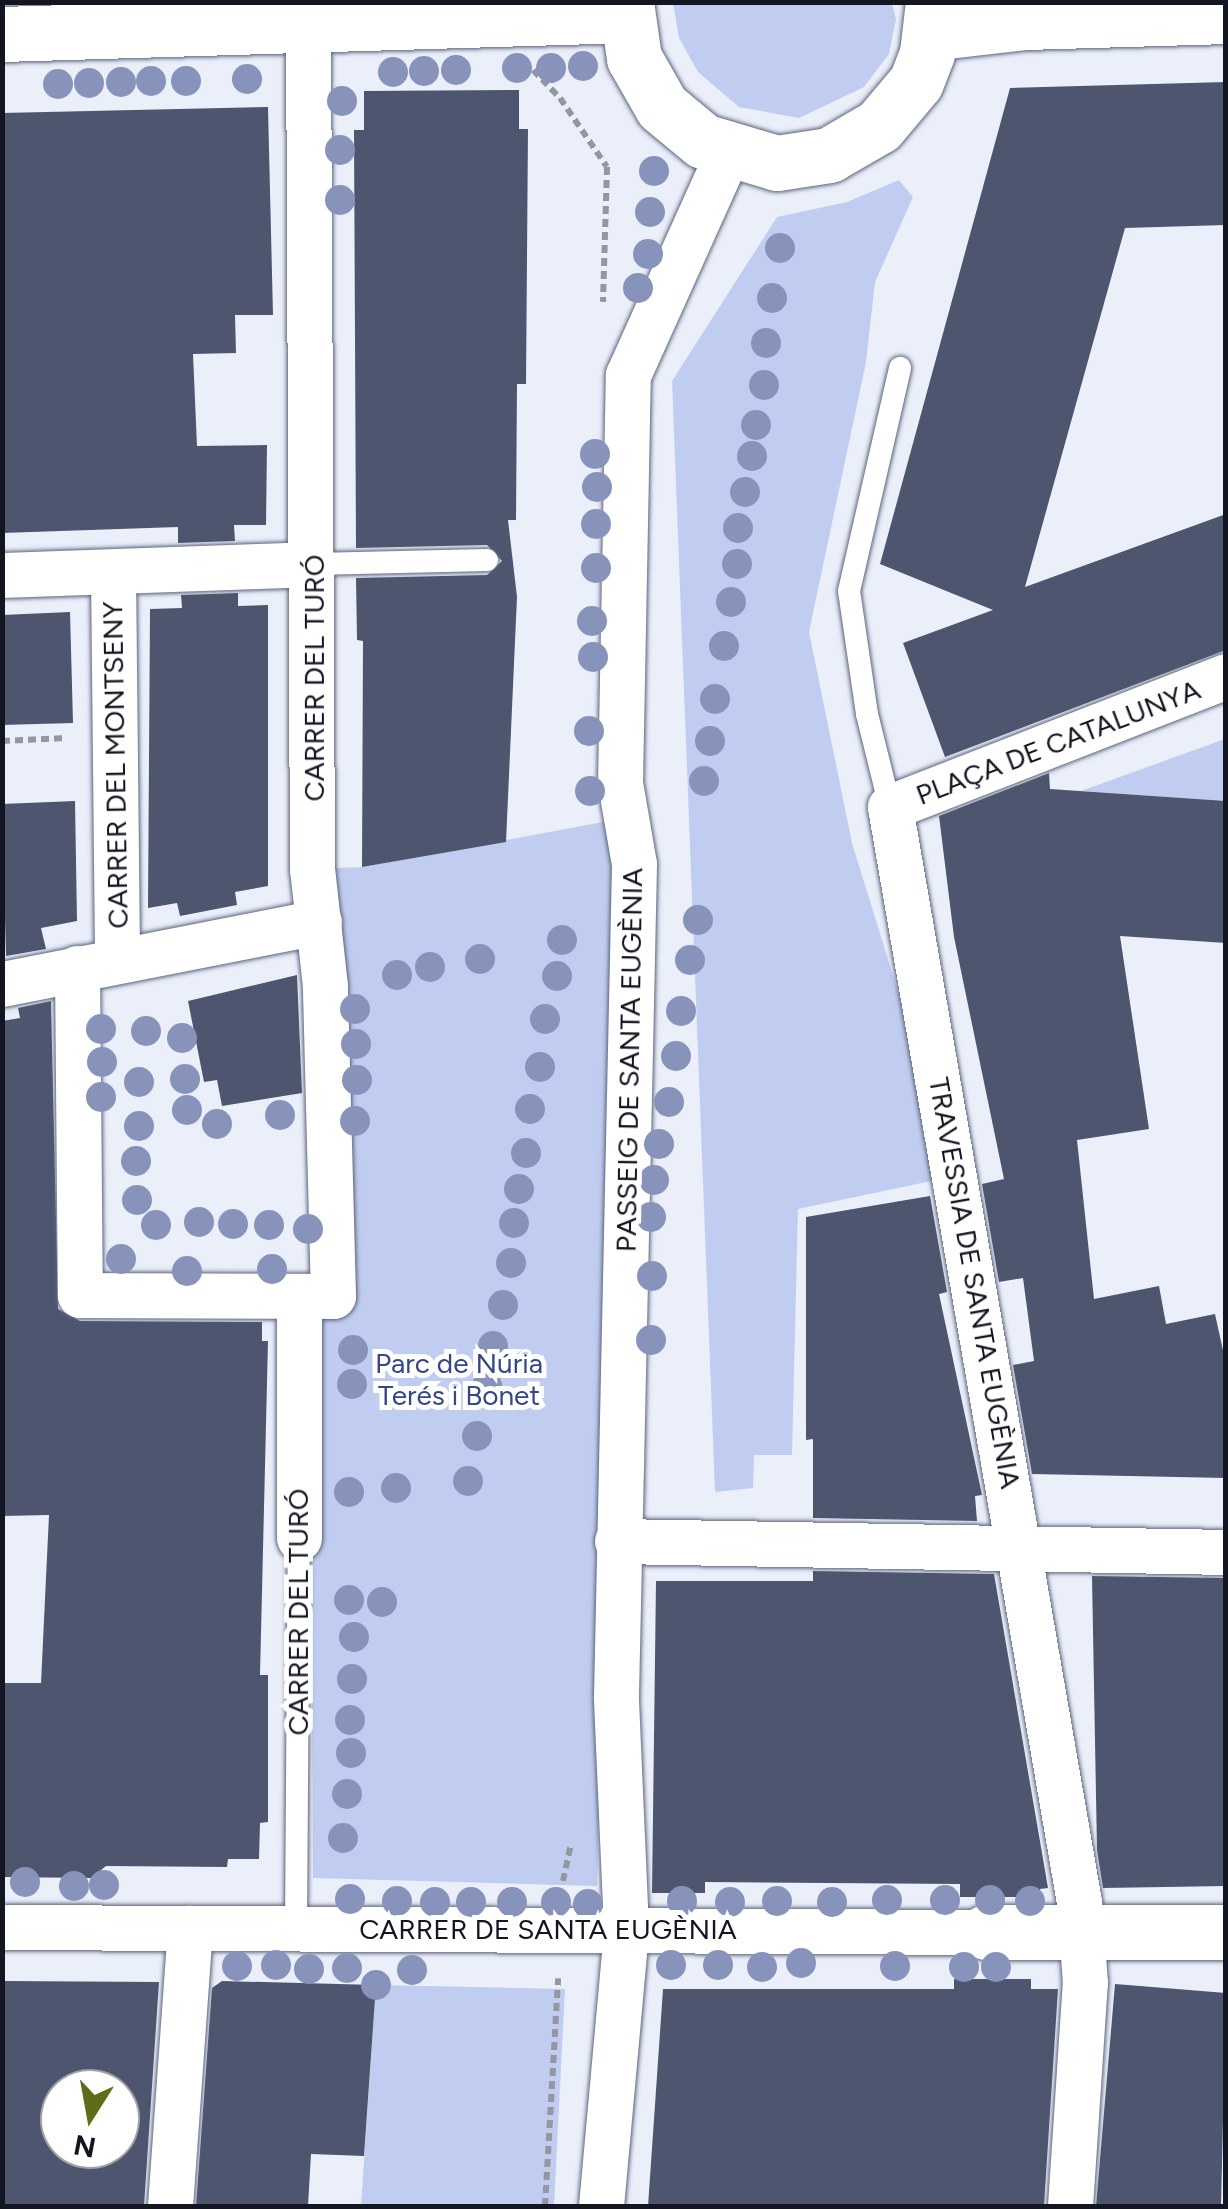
<!DOCTYPE html>
<meta charset="utf-8">
<style>
body{margin:0}
#map{position:relative;width:1228px;height:2209px;overflow:hidden;background:#eaeffa;font-family:Figtree,sans-serif}
div>[style]{position:absolute}
.green>*{inset:0;background:#c1cdf0}
.building>*{inset:0;background:#4d566e}
.path>*{height:6px;margin-top:-3px;transform-origin:0;background:repeating-linear-gradient(90deg,#9397a2 0 8px,transparent 0 13px)}
.roads{filter:drop-shadow(0 0 2px #5c647e) drop-shadow(0 0 2px #5c647e)}
.lane>*{height:22px;margin:-11px;padding:0 11px;transform-origin:11px;border-radius:11px;background:#fff}
.street>*{height:45px;margin:-22.5px;padding:0 22.5px;transform-origin:22.5px;border-radius:22.5px;background:#fff}
.secondary>*{height:55px;margin:-27.5px;padding:0 27.5px;transform-origin:27.5px;border-radius:27.5px;background:#fff}
.trees>*{width:30px;height:30px;margin:-15px;border-radius:50%;background:#8793ba}
span{translate:-50% -50%;white-space:nowrap;text-align:center;line-height:1.15;-webkit-text-stroke:10px #fff;paint-order:stroke}
.street-label{font-size:28px;color:#131620}
.park-label{font-size:28px;color:#364785}
.frame{position:absolute;inset:0;border:5px solid #131620;pointer-events:none}
.north{position:absolute;left:40px;top:2069px;width:100px;height:100px;box-sizing:border-box;background:#fff;border:2px solid #a1a2a6;border-radius:50%;rotate:191deg;font-size:28px;font-weight:700;line-height:40px;text-align:center;color:#131620}
.north::after{content:'';display:block;margin:auto;width:35px;height:45px;background:#5d6d18;clip-path:polygon(50% 0,100% 100%,50% 72%,0 100%)}
</style>
<div id="map">
<div class="green">
<i style="clip-path:polygon(673px 3px,892px 3px,896px 19px,889px 54px,864px 87px,799px 118px,739px 107px,698px 72px,679px 38px)"></i>
<i style="clip-path:polygon(899px 180px,913px 197px,875px 282px,866px 362px,809px 632px,852px 843px,955px 1176px,798px 1209px,792px 1455px,754px 1455px,753px 1488px,715px 1492px,672px 381px,777px 217px,847px 202px)"></i>
<i style="clip-path:polygon(1225px 739px,1225px 801px,1081px 791px)"></i>
<i style="clip-path:polygon(619px 819px,597px 1886px,313px 1878px,310px 1346px,333px 1296px,312px 869px,362px 867px)"></i>
<i style="clip-path:polygon(376px 1985px,565px 1989px,554px 2206px,361px 2206px)"></i>
</div>
<div class="building">
<i style="clip-path:polygon(1226px 82px,1226px 225px,1125px 228px,1025px 587px,1226px 514px,1226px 650px,945px 757px,903px 643px,993px 610px,880px 564px,1010px 88px)"></i>
<i style="clip-path:polygon(519px 90px,519px 129px,528px 129px,526px 384px,517px 384px,516px 520px,508px 520px,517px 597px,506px 842px,362px 867px,363px 641px,357px 640px,356px 578px,487px 575px,502px 561px,487px 545px,356px 548px,354px 130px,364px 130px,364px 91px)"></i>
<i style="clip-path:polygon(268px 107px,273px 315px,235px 315px,236px 353px,193px 354px,197px 446px,267px 445px,266px 525px,234px 525px,235px 541px,178px 543px,178px 527px,2px 533px,2px 113px)"></i>
<i style="clip-path:polygon(238px 593px,238px 606px,268px 605px,268px 886px,235px 892px,237px 905px,180px 916px,177px 903px,148px 908px,150px 609px,182px 608px,181px 595px)"></i>
<i style="clip-path:polygon(70px 612px,73px 723px,2px 725px,2px 615px)"></i>
<i style="clip-path:polygon(1049px 773px,1050px 789px,1226px 801px,1226px 943px,1120px 936px,1149px 1129px,1077px 1140px,1094px 1299px,1159px 1286px,1166px 1324px,1215px 1314px,1226px 1364px,1226px 1478px,1032px 1474px,1013px 1365px,1034px 1361px,1023px 1278px,999px 1282px,982px 1184px,1004px 1179px,954px 937px,939px 816px)"></i>
<i style="clip-path:polygon(75px 801px,77px 921px,41px 928px,46px 949px,6px 956px,2px 804px)"></i>
<i style="clip-path:polygon(297px 975px,302px 1093px,222px 1106px,217px 1080px,204px 1082px,188px 1001px)"></i>
<i style="clip-path:polygon(51px 1001px,58px 1309px,80px 1321px,262px 1322px,262px 1341px,268px 1341px,260px 1675px,268px 1675px,268px 1822px,260px 1823px,259px 1859px,228px 1859px,227px 1867px,106px 1866px,91px 1878px,2px 1877px,2px 1683px,41px 1683px,49px 1515px,2px 1516px,2px 1021px,20px 1018px,18px 1008px)"></i>
<i style="clip-path:polygon(930px 1196px,947px 1292px,939px 1294px,982px 1495px,975px 1496px,977px 1521px,813px 1518px,813px 1439px,806px 1440px,806px 1217px)"></i>
<i style="clip-path:polygon(813px 1571px,994px 1574px,1048px 1888px,1040px 1889px,1040px 1897px,960px 1897px,960px 1884px,705px 1882px,705px 1893px,652px 1893px,656px 1581px,813px 1581px)"></i>
<i style="clip-path:polygon(1092px 1576px,1226px 1578px,1226px 1886px,1103px 1888px,1097px 1850px)"></i>
<i style="clip-path:polygon(954px 1979px,1031px 1979px,1031px 1989px,1058px 1989px,1044px 2206px,648px 2206px,663px 1989px,954px 1989px)"></i>
<i style="clip-path:polygon(evenodd,2px 1981px,159px 1982px,144px 2206px,2px 2206px,2px 1981px,60px 2089px,120px 2089px,120px 2149px,60px 2149px,60px 2089px)"></i>
<i style="clip-path:polygon(222px 1981px,376px 1985px,364px 2156px,311px 2154px,308px 2206px,196px 2206px,212px 1988px)"></i>
<i style="clip-path:polygon(1115px 1984px,1226px 1993px,1221px 2206px,1096px 2206px)"></i>
</div>
<div class="path">
<i style="left:533px;top:70px;width:39px;rotate:46deg"></i>
<i style="left:560px;top:98px;width:83px;rotate:55.7deg"></i>
<i style="left:607px;top:167px;width:135px;rotate:91.7deg"></i>
<i style="left:2px;top:741px;width:64px;rotate:-2.7deg"></i>
<i style="left:563px;top:1881px;width:38px;rotate:-78deg"></i>
<i style="left:545px;top:2206px;width:228px;rotate:-86.7deg"></i>
</div>
<div class="roads">
<div class="lane">
<i style="left:314px;top:564px;width:173px;rotate:-1.3deg"></i>
<i style="left:890px;top:807px;width:96px;rotate:-103.9deg"></i>
<i style="left:867px;top:714px;width:124px;rotate:-98.3deg"></i>
<i style="left:849px;top:591px;width:229px;rotate:-77.1deg"></i>
<i style="left:296px;top:1928px;width:390px;rotate:-89.6deg"></i>
</div>
<div class="street">
<i style="left:113px;top:572px;width:387px;rotate:89.4deg"></i>
<i style="left:2px;top:575px;width:312px;rotate:-2deg"></i>
<i style="left:77px;top:968px;width:327px;rotate:89.5deg"></i>
<i style="left:80px;top:1295px;width:253px;rotate:0.2deg"></i>
<i style="left:333px;top:1296px;width:310px;rotate:-91.5deg"></i>
<i style="left:325px;top:986px;width:118px;rotate:-96.3deg"></i>
<i style="left:312px;top:869px;width:844px;rotate:-90.27deg"></i>
<i style="left:2px;top:984px;width:323px;rotate:-11.1deg"></i>
<i style="left:299px;top:1538px;width:241px;rotate:-90deg"></i>
<i style="left:617px;top:1541px;width:609px;rotate:1.03deg"></i>
<i style="left:2px;top:1927px;width:984px;rotate:0.29deg"></i>
<i style="left:170px;top:2206px;width:279px;rotate:-85.9deg"></i>
<i style="left:601px;top:2206px;width:278px;rotate:-84.8deg"></i>
<i style="left:626px;top:1929px;width:233px;rotate:-92.5deg"></i>
<i style="left:616px;top:1696px;width:832px;rotate:-88.76deg"></i>
<i style="left:634px;top:864px;width:82px;rotate:-99.8deg"></i>
<i style="left:620px;top:783px;width:408px;rotate:-88.9deg"></i>
<i style="left:628px;top:375px;width:243px;rotate:-65.8deg"></i>
<i style="left:1070px;top:2206px;width:224px;rotate:-86.2deg"></i>
<i style="left:1085px;top:1983px;width:81px;rotate:-94.2deg"></i>
<i style="left:1079px;top:1902px;width:1111px;rotate:-99.79deg"></i>
<i style="left:890px;top:807px;width:361px;rotate:-21.3deg"></i>
</div>
<div class="secondary">
<i style="left:626px;top:2px;width:57px;rotate:81.9deg"></i>
<i style="left:634px;top:58px;width:56px;rotate:60.3deg"></i>
<i style="left:662px;top:107px;width:53px;rotate:39.7deg"></i>
<i style="left:703px;top:141px;width:77px;rotate:16.6deg"></i>
<i style="left:777px;top:163px;width:53px;rotate:-8.7deg"></i>
<i style="left:829px;top:155px;width:58px;rotate:-30.1deg"></i>
<i style="left:879px;top:126px;width:57px;rotate:-49.9deg"></i>
<i style="left:916px;top:82px;width:31px;rotate:-69deg"></i>
<i style="left:927px;top:53px;width:51px;rotate:-83.3deg"></i>
<i style="left:930px;top:33px;width:96px;rotate:-6.6deg"></i>
<i style="left:1025px;top:22px;width:201px;rotate:-1.7deg"></i>
<i style="left:2px;top:34px;width:624px;rotate:-1.74deg"></i>
<i style="left:986px;top:1932px;width:240px"></i>
</div>
</div>
<div class="trees">
<i style="left:583px;top:66px"></i>
<i style="left:517px;top:68px"></i>
<i style="left:551px;top:68px"></i>
<i style="left:456px;top:70px"></i>
<i style="left:424px;top:71px"></i>
<i style="left:393px;top:72px"></i>
<i style="left:247px;top:79px"></i>
<i style="left:151px;top:81px"></i>
<i style="left:186px;top:81px"></i>
<i style="left:121px;top:82px"></i>
<i style="left:89px;top:83px"></i>
<i style="left:58px;top:84px"></i>
<i style="left:342px;top:101px"></i>
<i style="left:340px;top:150px"></i>
<i style="left:654px;top:171px"></i>
<i style="left:340px;top:200px"></i>
<i style="left:650px;top:212px"></i>
<i style="left:780px;top:248px"></i>
<i style="left:648px;top:254px"></i>
<i style="left:638px;top:288px"></i>
<i style="left:772px;top:298px"></i>
<i style="left:766px;top:343px"></i>
<i style="left:764px;top:385px"></i>
<i style="left:756px;top:425px"></i>
<i style="left:595px;top:454px"></i>
<i style="left:752px;top:456px"></i>
<i style="left:597px;top:487px"></i>
<i style="left:745px;top:492px"></i>
<i style="left:596px;top:524px"></i>
<i style="left:738px;top:528px"></i>
<i style="left:737px;top:564px"></i>
<i style="left:596px;top:568px"></i>
<i style="left:731px;top:602px"></i>
<i style="left:592px;top:621px"></i>
<i style="left:724px;top:646px"></i>
<i style="left:593px;top:657px"></i>
<i style="left:715px;top:699px"></i>
<i style="left:589px;top:731px"></i>
<i style="left:710px;top:741px"></i>
<i style="left:704px;top:781px"></i>
<i style="left:590px;top:791px"></i>
<i style="left:698px;top:920px"></i>
<i style="left:562px;top:940px"></i>
<i style="left:480px;top:959px"></i>
<i style="left:690px;top:960px"></i>
<i style="left:430px;top:967px"></i>
<i style="left:397px;top:975px"></i>
<i style="left:557px;top:976px"></i>
<i style="left:355px;top:1009px"></i>
<i style="left:681px;top:1011px"></i>
<i style="left:545px;top:1019px"></i>
<i style="left:101px;top:1029px"></i>
<i style="left:146px;top:1031px"></i>
<i style="left:182px;top:1038px"></i>
<i style="left:356px;top:1044px"></i>
<i style="left:676px;top:1056px"></i>
<i style="left:102px;top:1062px"></i>
<i style="left:540px;top:1067px"></i>
<i style="left:185px;top:1079px"></i>
<i style="left:357px;top:1080px"></i>
<i style="left:139px;top:1082px"></i>
<i style="left:101px;top:1097px"></i>
<i style="left:669px;top:1102px"></i>
<i style="left:530px;top:1109px"></i>
<i style="left:187px;top:1110px"></i>
<i style="left:280px;top:1115px"></i>
<i style="left:355px;top:1121px"></i>
<i style="left:217px;top:1124px"></i>
<i style="left:139px;top:1126px"></i>
<i style="left:659px;top:1144px"></i>
<i style="left:526px;top:1153px"></i>
<i style="left:136px;top:1161px"></i>
<i style="left:654px;top:1180px"></i>
<i style="left:519px;top:1189px"></i>
<i style="left:137px;top:1200px"></i>
<i style="left:651px;top:1217px"></i>
<i style="left:199px;top:1222px"></i>
<i style="left:514px;top:1223px"></i>
<i style="left:233px;top:1224px"></i>
<i style="left:156px;top:1225px"></i>
<i style="left:269px;top:1225px"></i>
<i style="left:308px;top:1229px"></i>
<i style="left:121px;top:1259px"></i>
<i style="left:511px;top:1263px"></i>
<i style="left:272px;top:1269px"></i>
<i style="left:187px;top:1271px"></i>
<i style="left:652px;top:1276px"></i>
<i style="left:503px;top:1305px"></i>
<i style="left:651px;top:1340px"></i>
<i style="left:493px;top:1346px"></i>
<i style="left:353px;top:1350px"></i>
<i style="left:352px;top:1384px"></i>
<i style="left:487px;top:1386px"></i>
<i style="left:477px;top:1436px"></i>
<i style="left:468px;top:1481px"></i>
<i style="left:396px;top:1488px"></i>
<i style="left:349px;top:1492px"></i>
<i style="left:349px;top:1600px"></i>
<i style="left:382px;top:1602px"></i>
<i style="left:354px;top:1637px"></i>
<i style="left:352px;top:1679px"></i>
<i style="left:350px;top:1720px"></i>
<i style="left:351px;top:1753px"></i>
<i style="left:347px;top:1794px"></i>
<i style="left:343px;top:1838px"></i>
<i style="left:25px;top:1882px"></i>
<i style="left:104px;top:1885px"></i>
<i style="left:74px;top:1886px"></i>
<i style="left:350px;top:1899px"></i>
<i style="left:887px;top:1900px"></i>
<i style="left:945px;top:1900px"></i>
<i style="left:990px;top:1900px"></i>
<i style="left:397px;top:1901px"></i>
<i style="left:682px;top:1901px"></i>
<i style="left:777px;top:1901px"></i>
<i style="left:1030px;top:1901px"></i>
<i style="left:435px;top:1902px"></i>
<i style="left:471px;top:1902px"></i>
<i style="left:512px;top:1902px"></i>
<i style="left:556px;top:1902px"></i>
<i style="left:730px;top:1902px"></i>
<i style="left:832px;top:1902px"></i>
<i style="left:588px;top:1904px"></i>
<i style="left:801px;top:1963px"></i>
<i style="left:276px;top:1965px"></i>
<i style="left:671px;top:1965px"></i>
<i style="left:718px;top:1965px"></i>
<i style="left:237px;top:1966px"></i>
<i style="left:895px;top:1966px"></i>
<i style="left:762px;top:1967px"></i>
<i style="left:964px;top:1967px"></i>
<i style="left:996px;top:1967px"></i>
<i style="left:347px;top:1968px"></i>
<i style="left:309px;top:1969px"></i>
<i style="left:412px;top:1970px"></i>
<i style="left:376px;top:1985px"></i>
</div>
<div class="street-label">
<span style="left:314px;top:678px;rotate:-90deg">CARRER DEL TURÓ</span>
<span style="left:1058px;top:742px;rotate:-21deg">PLAÇA DE CATALUNYA</span>
<span style="left:115px;top:765px;rotate:-91deg">CARRER DEL MONTSENY</span>
<span style="left:629px;top:1060px;rotate:-89deg">PASSEIG DE SANTA EUGÈNIA</span>
<span style="left:975px;top:1283px;rotate:80deg">TRAVESSIA DE SANTA EUGÈNIA</span>
<span style="left:298px;top:1612px;rotate:-90deg">CARRER DEL TURÓ</span>
<span style="left:548px;top:1929px">CARRER DE SANTA EUGÈNIA</span>
</div>
<div class="park-label">
<span style="left:459px;top:1379px">Parc de Núria<br>Terés i Bonet</span>
</div>
<div class="frame"></div>
<div class="north">N</div>
</div>
